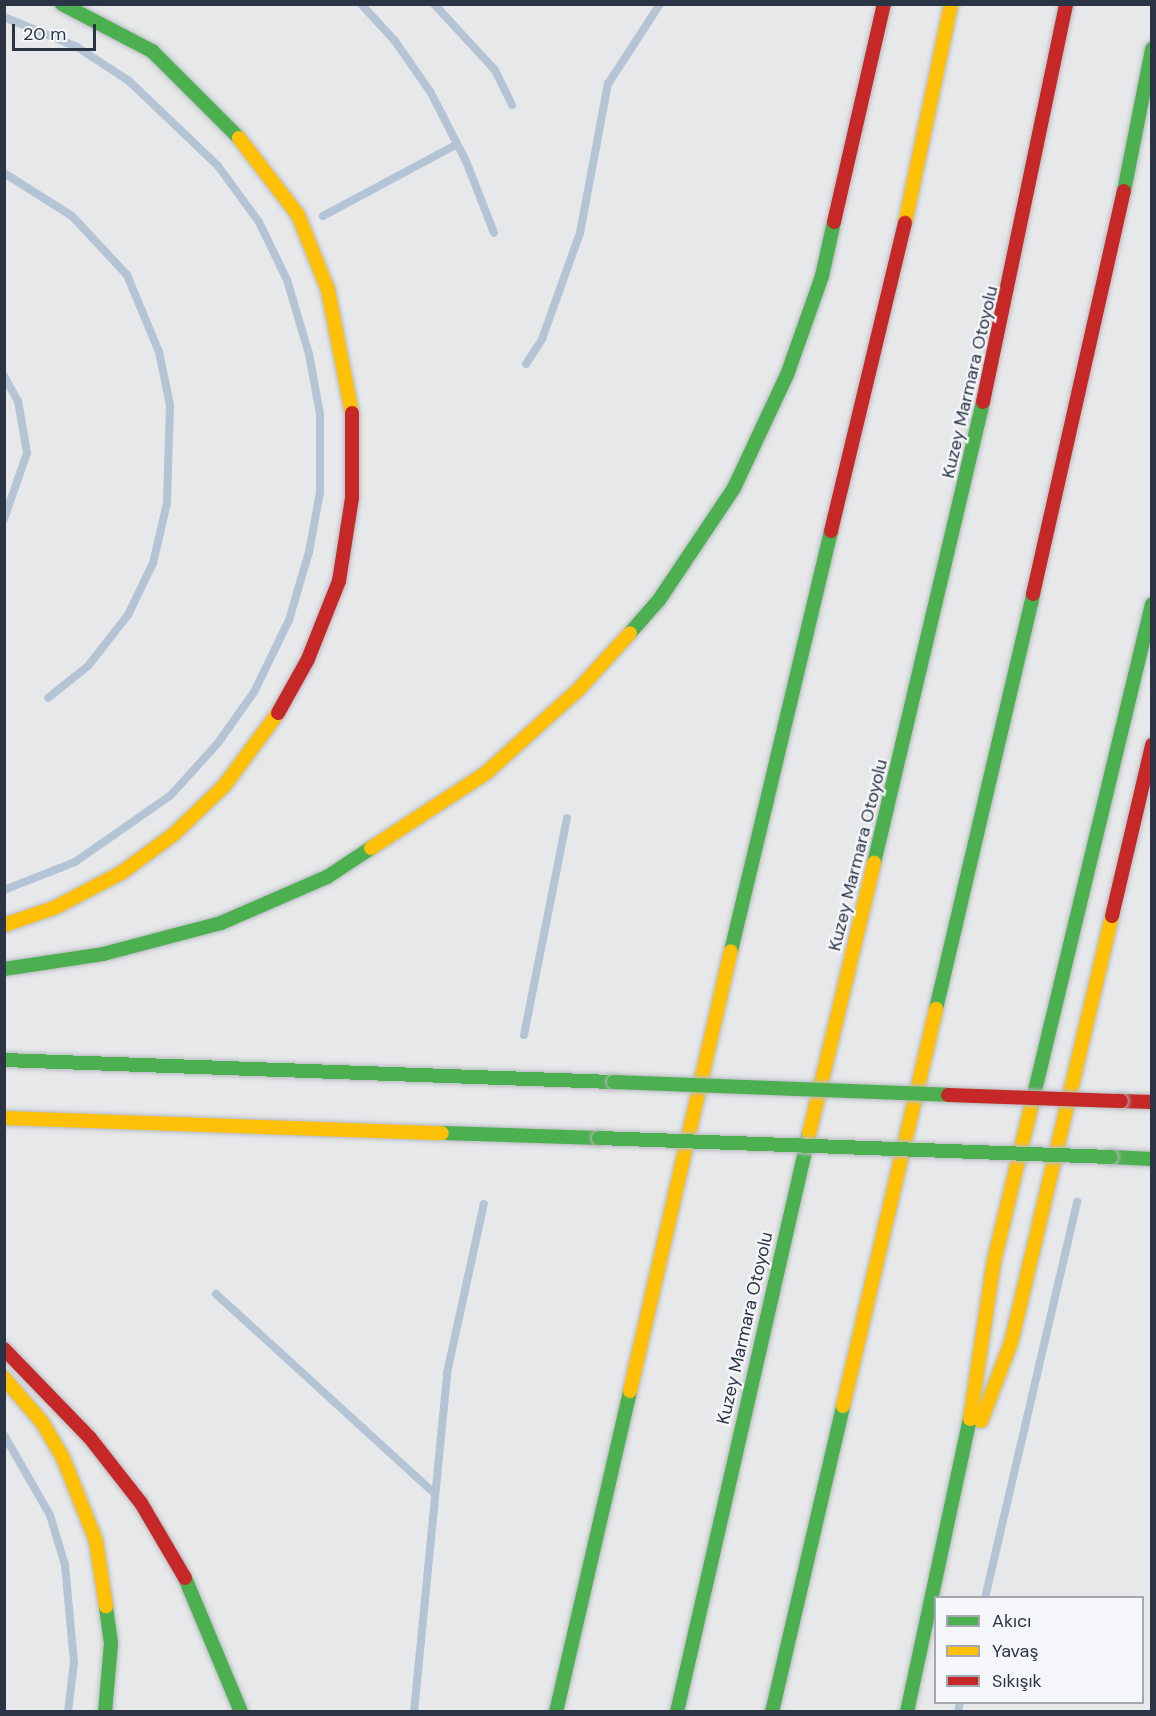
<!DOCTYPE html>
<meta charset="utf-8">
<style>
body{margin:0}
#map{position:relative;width:1156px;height:1716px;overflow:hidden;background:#e6e8ea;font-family:"DM Sans",sans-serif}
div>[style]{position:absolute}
.stream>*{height:8px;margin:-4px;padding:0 4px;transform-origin:4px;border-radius:4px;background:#b4c4d5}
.roads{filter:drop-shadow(0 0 2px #b8bbbf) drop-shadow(0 0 2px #b8bbbf)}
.fast>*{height:14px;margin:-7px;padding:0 7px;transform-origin:7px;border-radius:7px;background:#4caf50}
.slow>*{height:14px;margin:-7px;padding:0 7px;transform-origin:7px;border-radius:7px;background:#ffc107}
.jam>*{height:14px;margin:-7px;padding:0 7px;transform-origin:7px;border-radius:7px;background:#c62828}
.bridges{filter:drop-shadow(0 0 2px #b8bbbf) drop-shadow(0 0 2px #b8bbbf)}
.fast-bridge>*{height:14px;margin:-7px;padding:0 7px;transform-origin:7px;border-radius:7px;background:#4caf50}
.jam-bridge>*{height:14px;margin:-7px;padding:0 7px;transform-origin:7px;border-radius:7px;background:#c62828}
span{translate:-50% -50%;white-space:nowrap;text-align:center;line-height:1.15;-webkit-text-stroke:4.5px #f4f6f9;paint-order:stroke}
.street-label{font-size:18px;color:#2b3445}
.frame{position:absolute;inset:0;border:6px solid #2b3445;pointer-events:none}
.legend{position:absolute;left:934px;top:1596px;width:210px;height:108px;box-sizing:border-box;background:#f4f6f9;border:2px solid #a4a8b1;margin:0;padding:8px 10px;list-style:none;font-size:18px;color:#2b3445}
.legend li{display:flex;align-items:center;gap:12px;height:30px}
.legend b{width:30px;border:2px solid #a4a8b1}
.scale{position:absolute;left:12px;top:24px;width:84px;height:27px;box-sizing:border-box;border:3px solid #2b3445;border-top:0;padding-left:8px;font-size:18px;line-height:21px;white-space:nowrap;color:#2b3445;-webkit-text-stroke:4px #f4f6f9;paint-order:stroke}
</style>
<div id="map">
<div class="stream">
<i style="left:361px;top:4px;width:50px;rotate:47.4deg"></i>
<i style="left:395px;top:41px;width:63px;rotate:55.3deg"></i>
<i style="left:431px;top:93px;width:76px;rotate:62.8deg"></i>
<i style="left:466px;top:161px;width:77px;rotate:68.7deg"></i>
<i style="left:434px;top:4px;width:90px;rotate:47.3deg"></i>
<i style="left:495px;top:70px;width:39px;rotate:64deg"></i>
<i style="left:4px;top:17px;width:79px;rotate:22.3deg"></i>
<i style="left:77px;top:47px;width:62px;rotate:33.2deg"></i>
<i style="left:129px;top:81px;width:123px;rotate:43.7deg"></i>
<i style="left:218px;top:166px;width:69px;rotate:53.8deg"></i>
<i style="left:259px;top:222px;width:64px;rotate:64.2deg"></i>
<i style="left:287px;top:280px;width:77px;rotate:73.4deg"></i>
<i style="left:309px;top:354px;width:61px;rotate:79.6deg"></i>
<i style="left:320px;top:414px;width:78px;rotate:90deg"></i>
<i style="left:320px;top:492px;width:61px;rotate:100.4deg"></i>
<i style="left:309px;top:552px;width:71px;rotate:106.4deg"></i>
<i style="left:289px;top:620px;width:80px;rotate:115.9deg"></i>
<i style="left:254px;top:692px;width:62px;rotate:125.2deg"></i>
<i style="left:218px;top:743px;width:70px;rotate:132.1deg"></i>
<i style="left:171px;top:795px;width:117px;rotate:145.1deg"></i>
<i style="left:75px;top:862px;width:76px;rotate:158.5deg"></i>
<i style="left:4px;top:173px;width:80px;rotate:32.3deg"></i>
<i style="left:72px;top:216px;width:81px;rotate:47deg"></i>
<i style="left:127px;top:275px;width:83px;rotate:67.4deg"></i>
<i style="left:159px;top:352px;width:54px;rotate:78.3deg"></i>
<i style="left:170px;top:405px;width:98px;rotate:91.8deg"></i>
<i style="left:167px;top:503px;width:62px;rotate:103.1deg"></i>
<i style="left:153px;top:563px;width:58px;rotate:115.7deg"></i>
<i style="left:128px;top:615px;width:65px;rotate:128.1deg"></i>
<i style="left:88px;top:666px;width:51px;rotate:141.3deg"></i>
<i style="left:323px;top:216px;width:152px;rotate:-28.2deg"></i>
<i style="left:526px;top:364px;width:30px;rotate:-57deg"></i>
<i style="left:542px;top:339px;width:113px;rotate:-70.3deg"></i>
<i style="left:580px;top:233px;width:152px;rotate:-79.4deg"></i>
<i style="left:608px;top:84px;width:95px;rotate:-57deg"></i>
<i style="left:4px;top:376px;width:29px;rotate:61deg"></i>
<i style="left:18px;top:401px;width:53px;rotate:80.2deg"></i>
<i style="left:27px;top:453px;width:70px;rotate:109.2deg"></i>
<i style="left:524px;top:1035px;width:221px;rotate:-78.8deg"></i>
<i style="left:216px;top:1294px;width:295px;rotate:42.4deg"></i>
<i style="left:4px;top:1435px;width:92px;rotate:60.1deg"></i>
<i style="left:50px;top:1515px;width:52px;rotate:73.3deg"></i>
<i style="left:65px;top:1565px;width:97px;rotate:84.7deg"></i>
<i style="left:74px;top:1662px;width:50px;rotate:96.8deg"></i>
<i style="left:985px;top:1598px;width:407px;rotate:-76.9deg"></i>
<i style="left:414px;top:1712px;width:341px;rotate:-84.4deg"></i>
<i style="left:447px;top:1373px;width:173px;rotate:-77.7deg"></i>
<i style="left:958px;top:1712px;width:10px;rotate:-79deg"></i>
</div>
<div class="roads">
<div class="fast">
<i style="left:62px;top:4px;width:102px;rotate:27.6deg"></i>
<i style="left:152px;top:51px;width:123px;rotate:45deg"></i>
<i style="left:1124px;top:191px;width:145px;rotate:-78.8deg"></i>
<i style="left:630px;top:633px;width:44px;rotate:-48.7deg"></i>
<i style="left:659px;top:600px;width:135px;rotate:-56.2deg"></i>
<i style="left:734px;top:488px;width:125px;rotate:-64.9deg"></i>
<i style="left:787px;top:375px;width:105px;rotate:-70.5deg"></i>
<i style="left:822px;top:276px;width:55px;rotate:-77.5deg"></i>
<i style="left:874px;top:863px;width:474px;rotate:-76.7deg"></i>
<i style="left:731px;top:951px;width:432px;rotate:-76.6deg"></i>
<i style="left:4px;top:969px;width:100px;rotate:-8.6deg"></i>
<i style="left:103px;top:954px;width:122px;rotate:-14.7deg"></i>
<i style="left:221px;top:923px;width:116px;rotate:-23.5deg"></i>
<i style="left:327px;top:877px;width:53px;rotate:-33.4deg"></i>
<i style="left:936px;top:1009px;width:426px;rotate:-76.8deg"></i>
<i style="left:4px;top:1060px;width:610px;rotate:2.07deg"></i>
<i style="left:1031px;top:1107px;width:517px;rotate:-76.47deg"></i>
<i style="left:442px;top:1133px;width:157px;rotate:1.8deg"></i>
<i style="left:1111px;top:1157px;width:41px;rotate:2.8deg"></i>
<i style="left:185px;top:1578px;width:145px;rotate:67.3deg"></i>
<i style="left:105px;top:1712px;width:69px;rotate:-85deg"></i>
<i style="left:111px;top:1643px;width:37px;rotate:-98deg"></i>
<i style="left:556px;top:1712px;width:329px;rotate:-77deg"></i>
<i style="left:677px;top:1712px;width:593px;rotate:-77.14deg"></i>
<i style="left:772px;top:1712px;width:314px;rotate:-76.9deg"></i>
<i style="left:907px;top:1712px;width:300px;rotate:-77.9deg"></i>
</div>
<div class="slow">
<i style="left:239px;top:138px;width:97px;rotate:52.5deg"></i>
<i style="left:298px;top:215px;width:81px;rotate:68.2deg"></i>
<i style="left:328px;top:290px;width:125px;rotate:79deg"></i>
<i style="left:905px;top:223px;width:224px;rotate:-78.1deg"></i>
<i style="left:371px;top:848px;width:137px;rotate:-33.1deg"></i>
<i style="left:486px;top:773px;width:124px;rotate:-42.1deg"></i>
<i style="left:578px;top:690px;width:77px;rotate:-47.6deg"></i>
<i style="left:4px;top:925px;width:53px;rotate:-18.8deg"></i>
<i style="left:54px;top:908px;width:76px;rotate:-27.6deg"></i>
<i style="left:121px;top:873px;width:64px;rotate:-36.2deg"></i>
<i style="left:173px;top:835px;width:71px;rotate:-43.9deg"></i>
<i style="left:224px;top:786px;width:91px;rotate:-53.5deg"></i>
<i style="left:4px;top:1118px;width:438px;rotate:2deg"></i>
<i style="left:809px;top:1134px;width:279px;rotate:-76.5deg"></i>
<i style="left:4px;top:1378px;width:58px;rotate:49.2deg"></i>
<i style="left:42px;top:1422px;width:42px;rotate:59.7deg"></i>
<i style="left:63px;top:1458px;width:89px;rotate:68.3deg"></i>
<i style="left:96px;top:1541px;width:66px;rotate:81.3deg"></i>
<i style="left:630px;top:1391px;width:451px;rotate:-77.1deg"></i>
<i style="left:843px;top:1406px;width:408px;rotate:-76.8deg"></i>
<i style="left:970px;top:1419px;width:160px;rotate:-81.4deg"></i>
<i style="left:994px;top:1261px;width:158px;rotate:-76.5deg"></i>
<i style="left:981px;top:1421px;width:84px;rotate:-69deg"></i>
<i style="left:1011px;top:1343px;width:439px;rotate:-76.7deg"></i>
</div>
<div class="jam">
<i style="left:834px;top:222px;width:224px;rotate:-77.1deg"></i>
<i style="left:983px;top:402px;width:407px;rotate:-78.2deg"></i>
<i style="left:831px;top:531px;width:317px;rotate:-76.5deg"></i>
<i style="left:1033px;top:594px;width:413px;rotate:-77.3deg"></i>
<i style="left:278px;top:713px;width:62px;rotate:-60.9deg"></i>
<i style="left:308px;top:659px;width:84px;rotate:-68.3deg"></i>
<i style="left:339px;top:581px;width:84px;rotate:-81.1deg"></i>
<i style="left:352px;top:498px;width:85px;rotate:-90deg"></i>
<i style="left:1112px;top:916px;width:176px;rotate:-76.8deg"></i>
<i style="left:1121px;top:1101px;width:31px;rotate:2deg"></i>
<i style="left:4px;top:1349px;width:124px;rotate:46deg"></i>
<i style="left:90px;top:1438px;width:83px;rotate:51.9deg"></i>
<i style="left:141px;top:1503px;width:87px;rotate:59.6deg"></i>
</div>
</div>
<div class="bridges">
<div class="fast-bridge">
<i style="left:614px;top:1082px;width:334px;rotate:2.2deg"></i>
<i style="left:599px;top:1138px;width:512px;rotate:2.13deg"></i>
</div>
<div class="jam-bridge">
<i style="left:948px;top:1095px;width:173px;rotate:2deg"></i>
</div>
</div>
<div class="street-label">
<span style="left:970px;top:382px;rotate:-77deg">Kuzey Marmara Otoyolu</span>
<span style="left:858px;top:855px;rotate:-76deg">Kuzey Marmara Otoyolu</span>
<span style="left:745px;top:1328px;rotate:-77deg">Kuzey Marmara Otoyolu</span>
</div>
<div class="frame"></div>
<ul class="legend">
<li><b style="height:8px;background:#4caf50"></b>Akıcı</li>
<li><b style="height:8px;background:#ffc107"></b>Yavaş</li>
<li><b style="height:8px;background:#c62828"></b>Sıkışık</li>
</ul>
<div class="scale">20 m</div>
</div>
